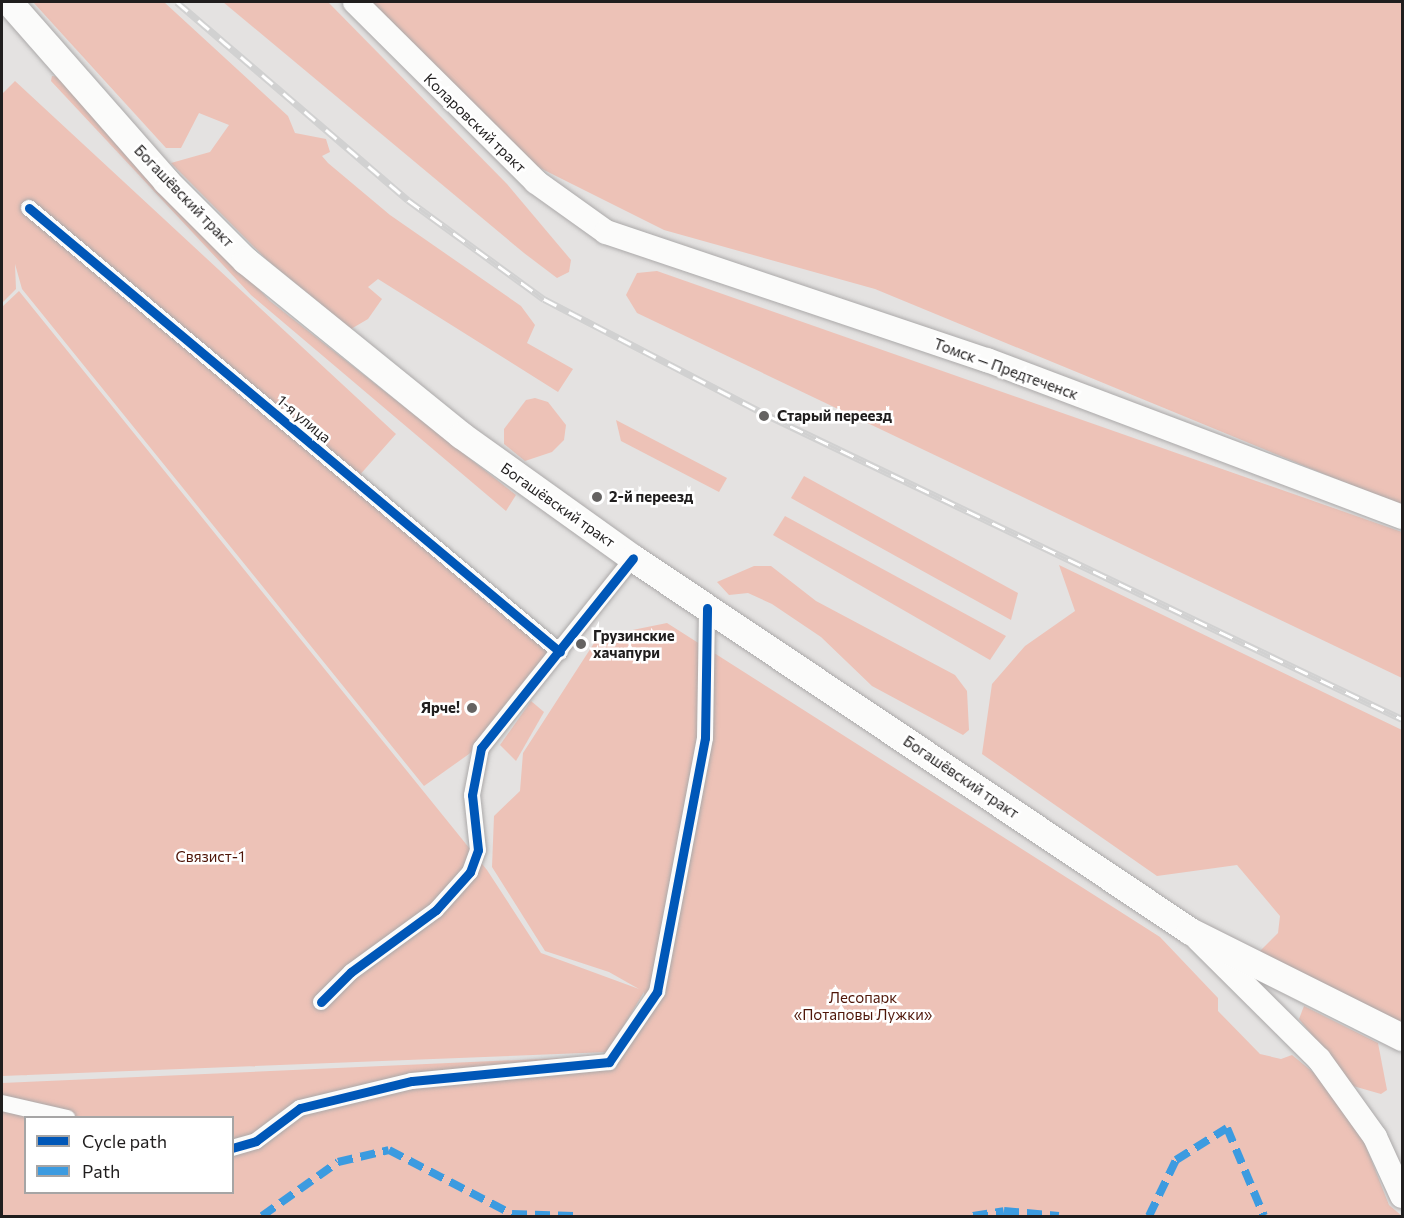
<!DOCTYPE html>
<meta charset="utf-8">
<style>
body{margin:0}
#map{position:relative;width:1404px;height:1218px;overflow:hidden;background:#e4e2e1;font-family:Commissioner,sans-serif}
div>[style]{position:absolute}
.green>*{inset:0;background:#edc2b7}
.roads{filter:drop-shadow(0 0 2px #aba9a9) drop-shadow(0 0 2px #aba9a9)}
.street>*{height:16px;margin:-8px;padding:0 8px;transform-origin:8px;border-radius:8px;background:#fbfbfa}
.secondary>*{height:24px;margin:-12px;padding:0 12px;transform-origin:12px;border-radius:12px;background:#fbfbfa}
.primary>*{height:27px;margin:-13.5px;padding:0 13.5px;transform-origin:13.5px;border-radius:13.5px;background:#fbfbfa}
.rail>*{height:7px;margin-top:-3.5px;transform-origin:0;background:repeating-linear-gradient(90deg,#fff 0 14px,#d1d1d1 0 28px);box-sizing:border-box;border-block:2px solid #d1d1d1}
.quiet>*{height:8px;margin-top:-4px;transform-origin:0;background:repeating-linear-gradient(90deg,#3c9be0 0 15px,transparent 0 23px)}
.cycleway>*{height:9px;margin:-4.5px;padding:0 4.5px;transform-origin:4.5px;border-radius:4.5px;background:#0057b8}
.dots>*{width:16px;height:16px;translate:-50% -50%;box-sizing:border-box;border:3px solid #fff;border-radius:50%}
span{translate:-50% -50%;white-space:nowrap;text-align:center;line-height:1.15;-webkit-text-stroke:5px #fff;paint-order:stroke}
.street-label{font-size:15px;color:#201e1e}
.poi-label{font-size:15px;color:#201e1e;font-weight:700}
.left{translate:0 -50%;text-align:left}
.right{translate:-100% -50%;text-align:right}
.park-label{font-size:15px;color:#4f1608}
.frame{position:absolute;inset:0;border:3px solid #201e1e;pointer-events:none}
.legend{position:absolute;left:24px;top:1116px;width:210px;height:78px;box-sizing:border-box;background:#fff;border:2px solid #a6a5a5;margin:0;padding:8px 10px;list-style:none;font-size:18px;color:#201e1e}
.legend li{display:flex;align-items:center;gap:12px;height:30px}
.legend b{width:30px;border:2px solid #a6a5a5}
</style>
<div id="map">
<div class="green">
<i style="clip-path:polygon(33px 2px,164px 2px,288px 116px,295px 133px,326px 139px,330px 152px,322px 156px,328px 163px,390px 215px,521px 306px,535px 325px,527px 343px,573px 369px,558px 392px,378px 279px,368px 287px,382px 299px,368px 319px,351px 329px,267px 260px,171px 163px,210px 152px,229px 125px,199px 113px,181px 148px,166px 148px)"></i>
<i style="clip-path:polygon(223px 2px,328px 2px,507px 184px,571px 260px,569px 272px,557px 278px,524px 253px)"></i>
<i style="clip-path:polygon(369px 2px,1402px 2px,1402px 506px,875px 289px,664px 230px,534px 165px)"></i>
<i style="clip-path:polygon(52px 76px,60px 77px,270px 301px,516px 495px,506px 511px,251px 295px,51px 81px)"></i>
<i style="clip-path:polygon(15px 81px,396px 434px,350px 486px,554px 654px,469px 754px,424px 786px,22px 289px,15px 264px,16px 289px,2px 303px,2px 94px)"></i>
<i style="clip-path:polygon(657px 271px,1402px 532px,1402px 678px,637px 313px,626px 295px,637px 273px)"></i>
<i style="clip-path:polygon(evenodd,19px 291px,487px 870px,541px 953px,639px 989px,609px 972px,545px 951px,492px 867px,494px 816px,520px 791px,523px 753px,598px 637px,667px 623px,1160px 937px,1218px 998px,1218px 1011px,1260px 1054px,1281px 1059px,1292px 1055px,1330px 1086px,1365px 1144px,1389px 1205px,1402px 1216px,2px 1216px,2px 1083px,606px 1056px,645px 1000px,644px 992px,608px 1052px,2px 1076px,2px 307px,19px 291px,26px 1118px,232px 1118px,232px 1192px,26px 1192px,26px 1118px)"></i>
<i style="clip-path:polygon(535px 398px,548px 402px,566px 425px,564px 440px,552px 452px,525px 461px,504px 444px,504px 429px,526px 400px)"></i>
<i style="clip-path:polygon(616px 420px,727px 478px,719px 492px,621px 441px)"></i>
<i style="clip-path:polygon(804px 476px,1018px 593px,1011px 620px,791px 498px)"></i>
<i style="clip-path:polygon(785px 516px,1006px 636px,990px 660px,773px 535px)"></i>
<i style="clip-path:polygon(1059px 565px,1402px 730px,1402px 1025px,1259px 952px,1278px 933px,1280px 916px,1237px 865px,1157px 876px,982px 754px,992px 684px,1025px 646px,1075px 611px)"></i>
<i style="clip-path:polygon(754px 566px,771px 566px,816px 601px,955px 675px,967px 691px,969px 730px,963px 735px,872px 686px,821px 637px,772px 604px,748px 593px,729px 595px,717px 582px)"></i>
<i style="clip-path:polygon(531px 701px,544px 712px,516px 761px,500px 745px)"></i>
<i style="clip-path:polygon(1304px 1006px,1378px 1043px,1387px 1090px,1381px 1094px,1353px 1086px,1299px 1019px)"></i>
</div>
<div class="roads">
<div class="street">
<i style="left:29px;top:208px;width:692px;rotate:39.9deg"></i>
<i style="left:321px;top:1002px;width:42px;rotate:-45deg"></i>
<i style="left:351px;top:972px;width:105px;rotate:-36.1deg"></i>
<i style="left:436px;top:910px;width:51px;rotate:-48.2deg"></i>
<i style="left:470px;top:872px;width:23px;rotate:-70deg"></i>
<i style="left:478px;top:850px;width:55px;rotate:-96.2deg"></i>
<i style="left:472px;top:795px;width:48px;rotate:-79.2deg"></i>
<i style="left:481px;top:748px;width:243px;rotate:-51.3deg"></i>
<i style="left:2px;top:1103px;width:67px;rotate:13deg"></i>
<i style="left:232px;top:1148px;width:25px;rotate:-16deg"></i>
<i style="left:256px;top:1141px;width:55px;rotate:-36.9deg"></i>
<i style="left:300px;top:1108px;width:115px;rotate:-13.6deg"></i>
<i style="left:412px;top:1081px;width:198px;rotate:-5.5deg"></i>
<i style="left:609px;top:1062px;width:85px;rotate:-55.6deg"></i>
<i style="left:657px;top:992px;width:258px;rotate:-79.3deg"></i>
<i style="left:705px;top:738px;width:130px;rotate:-89.1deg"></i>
</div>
<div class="secondary">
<i style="left:355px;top:2px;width:255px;rotate:44.8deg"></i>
<i style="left:536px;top:182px;width:86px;rotate:35.5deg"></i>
<i style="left:606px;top:232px;width:402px;rotate:18.6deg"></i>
<i style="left:987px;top:360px;width:444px;rotate:20.7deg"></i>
<i style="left:1198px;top:939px;width:170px;rotate:44.8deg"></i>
<i style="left:1319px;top:1059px;width:96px;rotate:54.3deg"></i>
<i style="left:1375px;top:1137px;width:65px;rotate:65.4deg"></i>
</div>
<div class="primary">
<i style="left:9px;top:2px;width:238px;rotate:48.7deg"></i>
<i style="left:166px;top:181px;width:112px;rotate:45deg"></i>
<i style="left:245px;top:260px;width:278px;rotate:39deg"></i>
<i style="left:461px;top:435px;width:211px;rotate:35.6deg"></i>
<i style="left:633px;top:558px;width:670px;rotate:33.81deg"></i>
<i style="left:1190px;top:931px;width:237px;rotate:26.6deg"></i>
</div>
</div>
<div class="rail">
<i style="left:177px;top:2px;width:304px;rotate:40.6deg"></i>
<i style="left:408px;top:200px;width:168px;rotate:36.1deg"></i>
<i style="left:544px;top:299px;width:249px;rotate:27.5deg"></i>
<i style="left:765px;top:414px;width:706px;rotate:25.59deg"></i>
</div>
<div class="quiet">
<i style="left:262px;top:1216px;width:93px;rotate:-35.4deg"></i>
<i style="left:338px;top:1162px;width:52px;rotate:-13.2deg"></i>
<i style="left:389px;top:1150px;width:139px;rotate:27.5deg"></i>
<i style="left:512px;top:1214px;width:62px;rotate:1.8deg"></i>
<i style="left:973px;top:1216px;width:31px;rotate:-9deg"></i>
<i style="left:1004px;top:1211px;width:55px;rotate:5.2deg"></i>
<i style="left:1149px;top:1216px;width:62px;rotate:-64.3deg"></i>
<i style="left:1176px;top:1160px;width:60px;rotate:-32.1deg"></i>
<i style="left:1227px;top:1128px;width:95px;rotate:67.2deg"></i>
</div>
<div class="cycleway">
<i style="left:29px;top:208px;width:692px;rotate:39.9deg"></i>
<i style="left:321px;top:1002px;width:42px;rotate:-45deg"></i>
<i style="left:351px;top:972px;width:105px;rotate:-36.1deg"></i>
<i style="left:436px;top:910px;width:51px;rotate:-48.2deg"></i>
<i style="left:470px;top:872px;width:23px;rotate:-70deg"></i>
<i style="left:478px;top:850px;width:55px;rotate:-96.2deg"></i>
<i style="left:472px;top:795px;width:48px;rotate:-79.2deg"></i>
<i style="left:481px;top:748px;width:243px;rotate:-51.3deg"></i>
<i style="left:232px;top:1148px;width:25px;rotate:-16deg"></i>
<i style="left:256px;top:1141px;width:55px;rotate:-36.9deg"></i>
<i style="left:300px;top:1108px;width:115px;rotate:-13.6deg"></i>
<i style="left:412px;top:1081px;width:198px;rotate:-5.5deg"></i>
<i style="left:609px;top:1062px;width:85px;rotate:-55.6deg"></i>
<i style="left:657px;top:992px;width:258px;rotate:-79.3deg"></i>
<i style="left:705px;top:738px;width:130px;rotate:-89.1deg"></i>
</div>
<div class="dots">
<i style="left:764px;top:416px;background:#656362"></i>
<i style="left:597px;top:497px;background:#656362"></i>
<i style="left:581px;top:644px;background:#656362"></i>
<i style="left:472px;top:708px;background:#656362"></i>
</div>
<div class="street-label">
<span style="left:475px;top:123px;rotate:44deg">Коларовский тракт</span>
<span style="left:184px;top:196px;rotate:46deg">Богашёвский тракт</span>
<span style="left:1006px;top:369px;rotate:20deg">Томск — Предтеченск</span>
<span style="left:304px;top:419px;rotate:40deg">1-я улица</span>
<span style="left:558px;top:505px;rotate:35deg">Богашёвский тракт</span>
<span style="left:961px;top:777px;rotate:34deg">Богашёвский тракт</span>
</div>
<div class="poi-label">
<span class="left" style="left:777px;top:416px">Старый переезд</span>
<span class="left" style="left:609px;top:497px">2-й переезд</span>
<span class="left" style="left:593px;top:644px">Грузинские<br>хачапури</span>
<span class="right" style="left:460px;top:708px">Ярче!</span>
</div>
<div class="park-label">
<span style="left:210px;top:857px">Связист-1</span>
<span style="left:863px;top:1006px">Лесопарк<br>«Потаповы Лужки»</span>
</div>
<div class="frame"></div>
<ul class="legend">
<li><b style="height:8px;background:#0057b8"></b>Cycle path</li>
<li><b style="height:8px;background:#3c9be0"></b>Path</li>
</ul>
</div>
